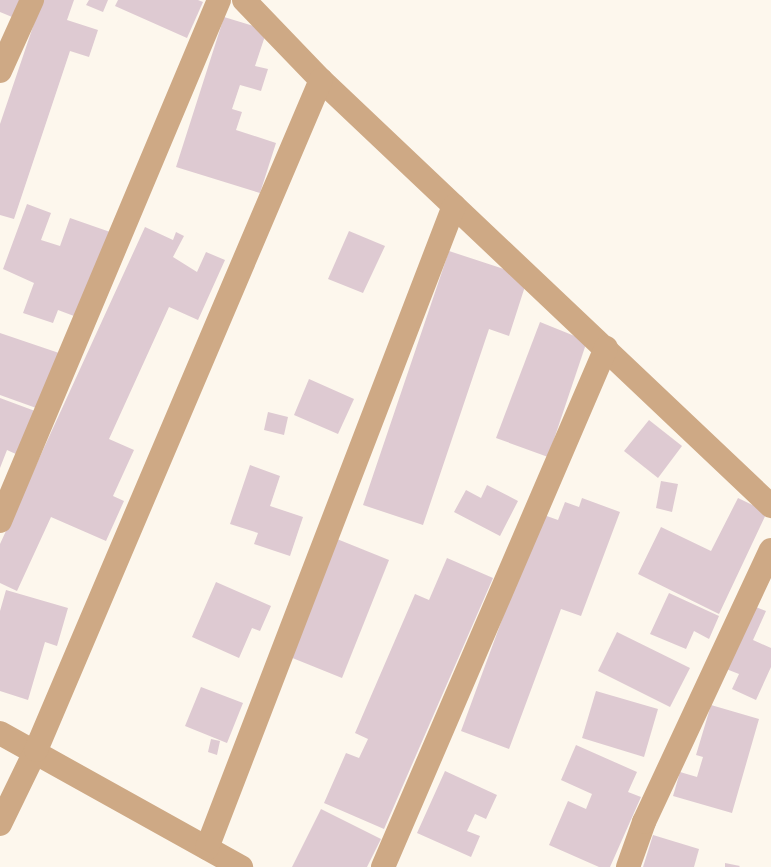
<!DOCTYPE html>
<style>
body{margin:0}
#map{position:relative;width:771px;height:867px;overflow:hidden;background:#fdf7ed;font-family:Poppins,sans-serif}
div>[style]{position:absolute}
.building>*{inset:0;background:#decad2}
.street>*{height:24px;margin:-12px;padding:0 12px;transform-origin:12px;border-radius:12px;background:#cea985}
span{translate:-50% -50%;white-space:nowrap;text-align:center;line-height:1.15;-webkit-text-stroke:4px #fff;paint-order:stroke}
</style>
<div id="map">
<div class="building">
<i style="clip-path:polygon(0 0,24px 0,17px 19px,0 12px)"></i>
<i style="clip-path:polygon(42px 0,74px 0,67px 20px,98px 30px,89px 57px,70px 51px,14px 219px,0 215px,0 124px)"></i>
<i style="clip-path:polygon(89px 0,108px 0,103px 12px,86px 5px)"></i>
<i style="clip-path:polygon(118px 0,198px 0,203px 2px,187px 38px,115px 6px)"></i>
<i style="clip-path:polygon(224px 17px,267px 30px,255px 66px,268px 69px,261px 91px,240px 85px,232px 109px,242px 112px,236px 130px,276px 143px,260px 193px,176px 167px)"></i>
<i style="clip-path:polygon(27px 204px,51px 213px,41px 240px,60px 246px,70px 218px,113px 233px,82px 319px,58px 310px,53px 323px,23px 313px,34px 283px,3px 269px)"></i>
<i style="clip-path:polygon(145px 227px,173px 240px,176px 232px,184px 236px,173px 257px,197px 272px,206px 252px,225px 260px,198px 320px,169px 307px,109px 439px,134px 450px,113px 496px,124px 501px,106px 541px,51px 517px,17px 591px,0 583px,0 544px)"></i>
<i style="clip-path:polygon(349px 231px,385px 246px,363px 293px,328px 279px)"></i>
<i style="clip-path:polygon(449px 251px,528px 277px,509px 336px,489px 329px,423px 525px,363px 505px)"></i>
<i style="clip-path:polygon(540px 322px,587px 341px,548px 457px,496px 438px)"></i>
<i style="clip-path:polygon(0 333px,59px 353px,39px 409px,0 395px)"></i>
<i style="clip-path:polygon(309px 379px,354px 399px,338px 434px,294px 415px)"></i>
<i style="clip-path:polygon(0 398px,35px 411px,18px 455px,7px 450px,0 468px)"></i>
<i style="clip-path:polygon(268px 412px,288px 417px,284px 435px,264px 430px)"></i>
<i style="clip-path:polygon(649px 420px,682px 446px,658px 478px,624px 451px)"></i>
<i style="clip-path:polygon(250px 465px,280px 476px,270px 506px,303px 517px,290px 556px,254px 544px,258px 533px,230px 524px)"></i>
<i style="clip-path:polygon(661px 481px,678px 484px,672px 512px,656px 508px)"></i>
<i style="clip-path:polygon(487px 485px,518px 501px,500px 536px,454px 512px,466px 490px,481px 498px)"></i>
<i style="clip-path:polygon(582px 498px,620px 512px,581px 616px,561px 609px,509px 749px,461px 731px,541px 514px,558px 520px,565px 502px,579px 507px)"></i>
<i style="clip-path:polygon(738px 498px,767px 512px,719px 614px,638px 574px,661px 527px,711px 551px)"></i>
<i style="clip-path:polygon(332px 537px,389px 560px,342px 678px,285px 655px)"></i>
<i style="clip-path:polygon(447px 558px,493px 578px,384px 829px,324px 803px,346px 753px,359px 758px,368px 739px,355px 733px,415px 594px,429px 600px)"></i>
<i style="clip-path:polygon(216px 582px,271px 606px,260px 631px,252px 628px,239px 658px,192px 637px)"></i>
<i style="clip-path:polygon(6px 590px,68px 608px,57px 646px,45px 642px,28px 700px,0 691px,0 611px)"></i>
<i style="clip-path:polygon(669px 593px,719px 616px,709px 639px,694px 631px,686px 649px,650px 634px)"></i>
<i style="clip-path:polygon(748px 604px,766px 611px,753px 640px,771px 648px,771px 667px,756px 700px,732px 689px,739px 674px,721px 667px)"></i>
<i style="clip-path:polygon(617px 632px,690px 668px,670px 707px,598px 671px)"></i>
<i style="clip-path:polygon(201px 687px,243px 703px,227px 743px,185px 726px)"></i>
<i style="clip-path:polygon(596px 691px,658px 709px,644px 757px,582px 738px)"></i>
<i style="clip-path:polygon(711px 705px,759px 719px,732px 813px,673px 796px,680px 772px,697px 777px,703px 757px,696px 755px)"></i>
<i style="clip-path:polygon(211px 739px,220px 741px,217px 755px,208px 752px)"></i>
<i style="clip-path:polygon(576px 745px,637px 772px,628px 792px,641px 797px,610px 867px,599px 867px,549px 845px,568px 801px,586px 809px,592px 794px,561px 780px)"></i>
<i style="clip-path:polygon(445px 771px,497px 795px,486px 819px,475px 814px,467px 831px,480px 836px,471px 857px,417px 833px)"></i>
<i style="clip-path:polygon(321px 809px,381px 839px,367px 867px,292px 867px)"></i>
<i style="clip-path:polygon(653px 835px,699px 849px,694px 867px,643px 867px)"></i>
<i style="clip-path:polygon(725px 863px,740px 866px,739px 867px,725px 867px)"></i>
</div>
<div class="street">
<i style="left:244px;top:0;width:111px;rotate:46.1deg"></i>
<i style="left:321px;top:80px;width:620px;rotate:43.43deg"></i>
<i style="left:0;top:71px;width:78px;rotate:-65.7deg"></i>
<i style="left:0;top:521px;width:565px;rotate:-67.2deg"></i>
<i style="left:0;top:733px;width:276px;rotate:29.1deg"></i>
<i style="left:0;top:824px;width:82px;rotate:-64.1deg"></i>
<i style="left:36px;top:750px;width:728px;rotate:-66.96deg"></i>
<i style="left:207px;top:848px;width:688px;rotate:-68.96deg"></i>
<i style="left:383px;top:867px;width:565px;rotate:-66.75deg"></i>
<i style="left:628px;top:867px;width:48px;rotate:-70.4deg"></i>
<i style="left:644px;top:822px;width:300px;rotate:-65deg"></i>
</div>
</div>
